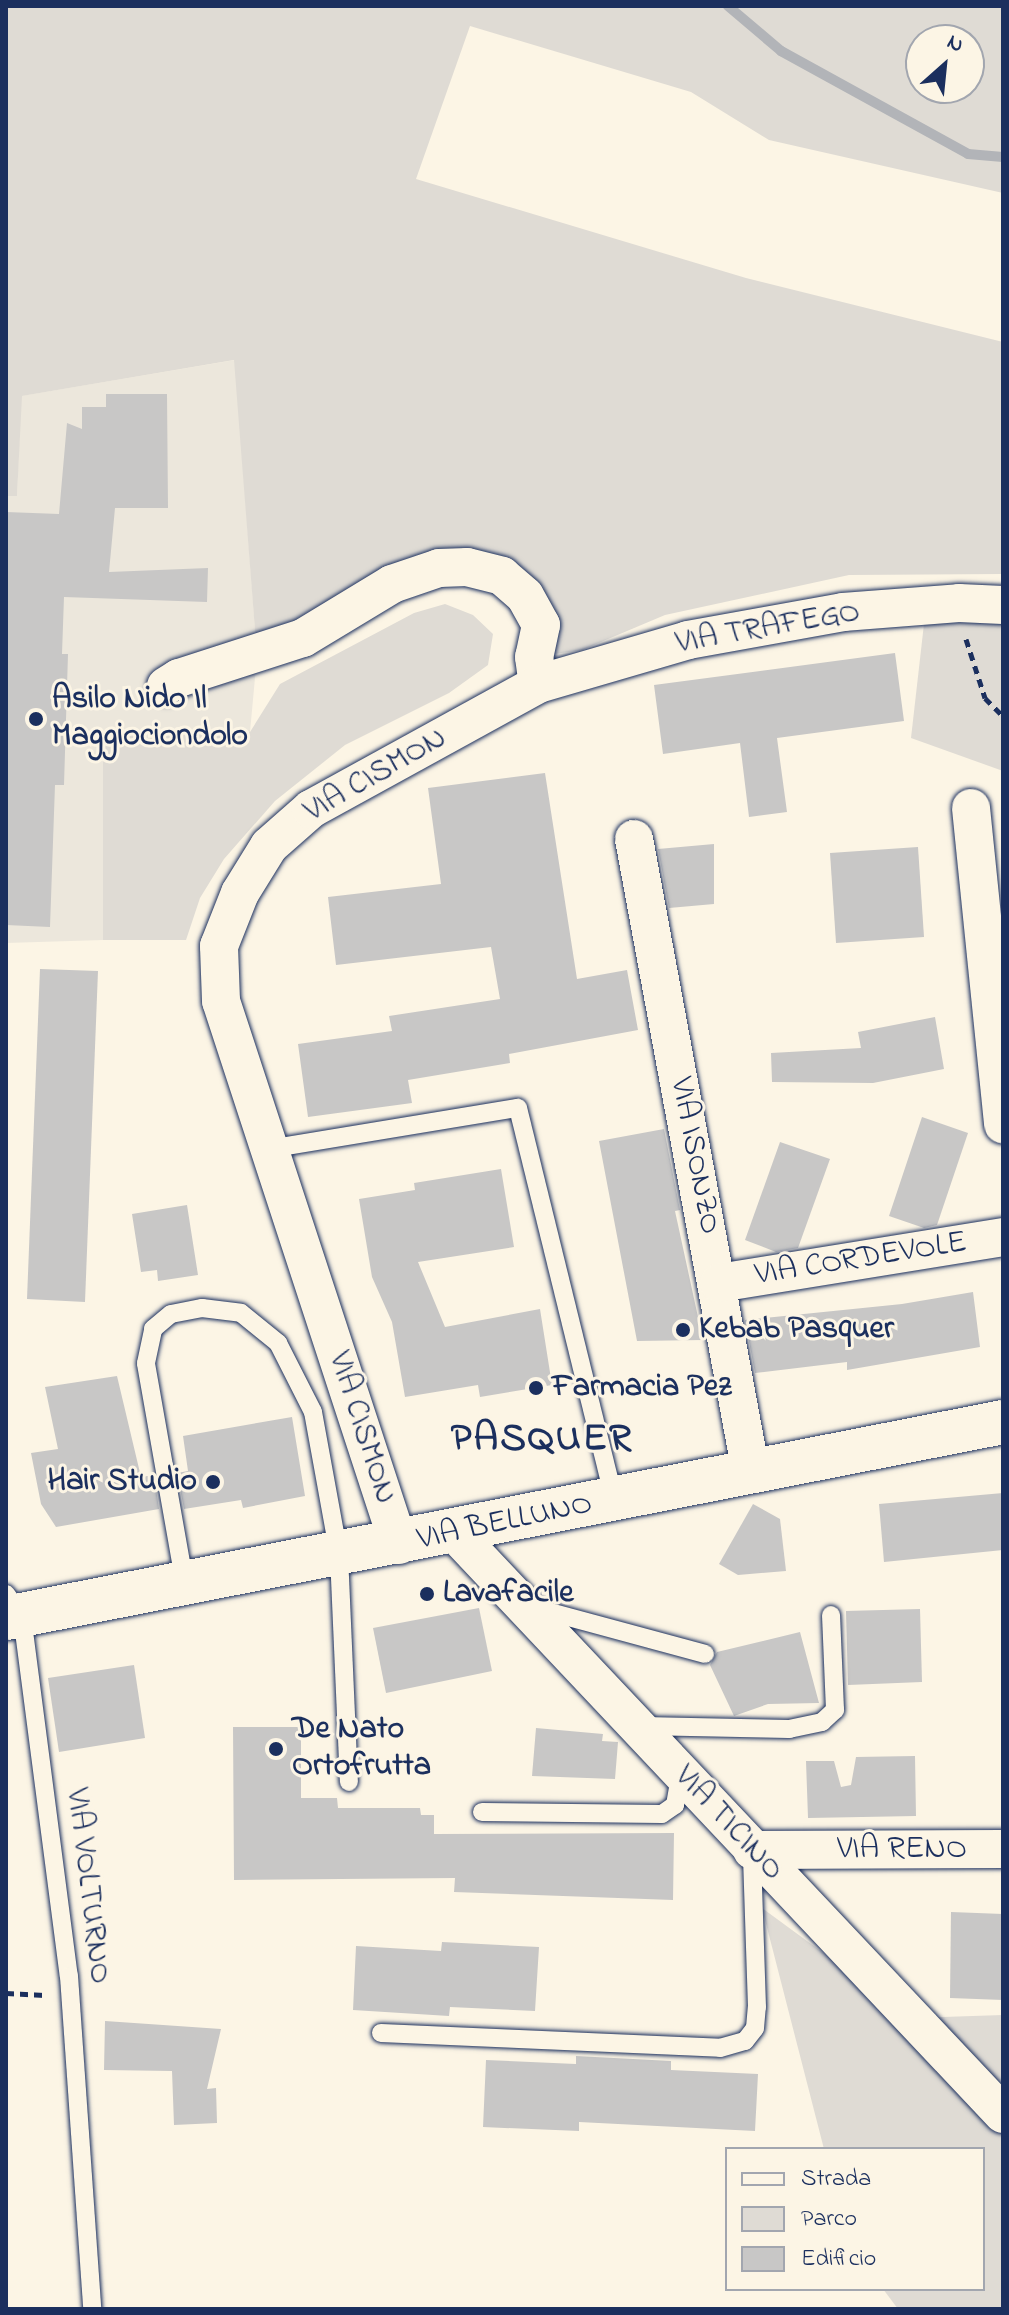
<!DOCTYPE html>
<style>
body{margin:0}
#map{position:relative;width:1009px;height:2315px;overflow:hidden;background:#fcf5e5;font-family:"Indie Flower",sans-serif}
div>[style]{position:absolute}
.built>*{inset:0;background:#ece7dc}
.green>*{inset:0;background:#dfdbd4}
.stream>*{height:10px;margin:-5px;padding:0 5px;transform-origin:5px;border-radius:5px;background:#b2b4b8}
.building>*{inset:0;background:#c8c7c6}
.path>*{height:5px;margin-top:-2.5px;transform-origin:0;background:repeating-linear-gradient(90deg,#1b2f5e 0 8px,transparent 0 14px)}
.roads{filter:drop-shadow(0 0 2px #1b2f5e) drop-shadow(0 0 2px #1b2f5e)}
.service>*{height:18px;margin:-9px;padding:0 9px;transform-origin:9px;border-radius:9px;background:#fcf5e5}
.minor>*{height:38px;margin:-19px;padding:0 19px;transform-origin:19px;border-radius:19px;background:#fcf5e5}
.primary>*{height:44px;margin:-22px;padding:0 22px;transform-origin:22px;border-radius:22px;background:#fcf5e5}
.dots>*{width:22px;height:22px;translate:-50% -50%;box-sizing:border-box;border:4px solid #fcf5e5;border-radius:50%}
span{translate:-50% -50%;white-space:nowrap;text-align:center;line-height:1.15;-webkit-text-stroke:6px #fcf5e5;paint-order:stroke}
.street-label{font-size:32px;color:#1b2f5e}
.poi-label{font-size:32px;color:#1b2f5e;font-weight:700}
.left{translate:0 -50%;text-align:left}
.right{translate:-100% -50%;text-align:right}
.district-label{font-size:40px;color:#1b2f5e;font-weight:700;letter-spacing:2px}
.frame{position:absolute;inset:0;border:8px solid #1b2f5e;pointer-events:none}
.legend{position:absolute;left:725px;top:2147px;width:260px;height:144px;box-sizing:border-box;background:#fcf5e5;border:2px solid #a2a6af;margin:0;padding:10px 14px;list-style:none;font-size:24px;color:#1b2f5e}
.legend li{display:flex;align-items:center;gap:16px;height:40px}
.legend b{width:40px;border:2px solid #a2a6af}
.north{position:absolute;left:905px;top:24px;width:80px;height:80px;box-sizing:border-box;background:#fcf5e5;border:2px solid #a2a6af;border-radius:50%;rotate:27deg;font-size:22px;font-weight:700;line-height:32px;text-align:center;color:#1b2f5e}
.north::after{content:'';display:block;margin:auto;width:28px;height:36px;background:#1b2f5e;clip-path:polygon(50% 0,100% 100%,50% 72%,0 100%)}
</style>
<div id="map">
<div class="built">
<i style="clip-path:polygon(235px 360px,257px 656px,250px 732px,103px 734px,103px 940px,6px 943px,6px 496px,17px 496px,21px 396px)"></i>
</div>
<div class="green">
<i style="clip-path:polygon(evenodd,6px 6px,1003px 6px,1003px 193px,769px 140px,691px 92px,470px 26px,416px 179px,746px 278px,1003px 342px,1003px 574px,849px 575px,665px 615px,582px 650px,534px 657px,541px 625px,467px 567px,257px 656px,234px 360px,22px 396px,17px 496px,6px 496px,6px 6px,921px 40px,969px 40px,969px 88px,921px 88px,921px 40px)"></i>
<i style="clip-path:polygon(445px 604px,473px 615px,493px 634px,488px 665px,449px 693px,345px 745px,275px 801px,224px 859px,200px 898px,186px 940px,103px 940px,103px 734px,250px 732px,280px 684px,414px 613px)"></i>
<i style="clip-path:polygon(925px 615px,1003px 620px,1003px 771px,911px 738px)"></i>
<i style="clip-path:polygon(762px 1908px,912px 2018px,1003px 2015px,1003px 2309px,898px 2309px,883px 2289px,983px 2289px,983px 2149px,824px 2149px)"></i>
</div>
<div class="stream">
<i style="left:728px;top:6px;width:70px;rotate:40.3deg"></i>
<i style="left:781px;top:51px;width:213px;rotate:28.8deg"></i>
<i style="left:968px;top:154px;width:35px;rotate:5deg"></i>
</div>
<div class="building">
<i style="clip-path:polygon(106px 394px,167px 394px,168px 508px,115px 508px,109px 572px,208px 568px,207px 602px,64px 597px,62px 654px,68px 654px,64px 785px,55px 785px,50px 927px,6px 925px,6px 512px,59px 514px,67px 423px,82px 429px,82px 407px,106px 407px)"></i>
<i style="clip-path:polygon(895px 653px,904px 721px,777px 738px,787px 812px,749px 817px,740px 743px,663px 754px,654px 685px)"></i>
<i style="clip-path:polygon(545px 773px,577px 979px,627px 970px,638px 1030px,509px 1054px,510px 1063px,408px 1080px,412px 1103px,308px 1117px,298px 1044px,392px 1031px,389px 1016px,500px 999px,491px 947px,336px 965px,328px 897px,441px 884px,428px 788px)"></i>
<i style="clip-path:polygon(714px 844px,714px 904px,669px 908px,658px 849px)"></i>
<i style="clip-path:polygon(918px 847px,924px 937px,836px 943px,830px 853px)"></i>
<i style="clip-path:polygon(40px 969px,98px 971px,85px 1302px,27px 1299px)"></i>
<i style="clip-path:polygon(935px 1017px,944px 1069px,873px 1083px,772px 1082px,771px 1053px,861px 1048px,858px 1032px)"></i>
<i style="clip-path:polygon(922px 1117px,968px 1133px,937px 1225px,924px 1228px,889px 1216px)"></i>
<i style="clip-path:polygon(664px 1129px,680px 1210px,675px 1211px,703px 1340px,637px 1341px,599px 1141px)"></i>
<i style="clip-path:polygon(780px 1142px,830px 1159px,798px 1248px,776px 1252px,745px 1240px)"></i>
<i style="clip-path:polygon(501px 1169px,514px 1247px,418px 1262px,445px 1327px,540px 1309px,552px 1385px,480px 1397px,478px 1385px,405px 1397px,392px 1322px,372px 1277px,359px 1199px,415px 1190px,414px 1183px)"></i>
<i style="clip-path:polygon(187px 1205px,198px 1275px,158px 1281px,157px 1270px,141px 1272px,132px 1214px)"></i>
<i style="clip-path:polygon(973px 1292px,980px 1347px,847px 1370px,847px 1362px,755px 1373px,745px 1320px,902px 1304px)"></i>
<i style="clip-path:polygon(117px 1376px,141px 1477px,154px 1475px,159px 1509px,56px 1527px,41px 1504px,31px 1453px,58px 1449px,45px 1387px)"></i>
<i style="clip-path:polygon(292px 1417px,305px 1496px,243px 1508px,241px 1500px,184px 1509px,177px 1473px,188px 1471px,183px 1436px)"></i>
<i style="clip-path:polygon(1003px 1493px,1003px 1550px,884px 1562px,879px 1504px)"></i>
<i style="clip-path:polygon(753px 1504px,780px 1519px,786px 1571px,738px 1575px,719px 1564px)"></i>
<i style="clip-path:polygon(479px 1608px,492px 1671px,386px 1693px,373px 1628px)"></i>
<i style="clip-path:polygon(920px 1609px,922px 1682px,848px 1685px,846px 1611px)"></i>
<i style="clip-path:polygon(800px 1632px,819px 1703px,768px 1704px,734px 1716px,710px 1665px,717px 1652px)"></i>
<i style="clip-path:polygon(134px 1665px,145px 1738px,59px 1752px,48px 1678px)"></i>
<i style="clip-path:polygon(233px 1727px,301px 1727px,301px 1798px,337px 1798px,338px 1808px,420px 1808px,421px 1815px,434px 1815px,434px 1834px,674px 1833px,673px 1900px,454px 1892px,455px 1878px,234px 1880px)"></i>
<i style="clip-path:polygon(536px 1728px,603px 1734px,602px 1741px,618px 1742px,615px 1779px,532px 1776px)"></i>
<i style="clip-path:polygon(915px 1756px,916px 1816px,808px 1818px,806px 1761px,834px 1761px,841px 1787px,851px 1785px,856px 1757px)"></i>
<i style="clip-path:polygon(951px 1912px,1003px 1914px,1003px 2000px,950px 1998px)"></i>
<i style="clip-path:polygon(442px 1942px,539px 1947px,535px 2011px,450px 2007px,449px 2016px,353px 2010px,356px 1946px,441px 1951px)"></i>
<i style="clip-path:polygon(105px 2021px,221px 2029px,207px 2089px,216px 2088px,217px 2123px,174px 2125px,172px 2071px,104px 2070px)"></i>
<i style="clip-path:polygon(576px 2056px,671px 2061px,671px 2070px,758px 2074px,755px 2131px,579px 2122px,579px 2131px,483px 2127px,486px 2060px,576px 2064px)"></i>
</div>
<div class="path">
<i style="left:966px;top:639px;width:62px;rotate:72.1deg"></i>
<i style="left:985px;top:698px;width:25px;rotate:45deg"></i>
<i style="left:6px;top:1993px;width:39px;rotate:3deg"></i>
</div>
<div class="roads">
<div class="service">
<i style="left:269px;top:1149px;width:252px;rotate:-9.4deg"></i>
<i style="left:518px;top:1108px;width:402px;rotate:76.2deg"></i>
<i style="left:185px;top:1585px;width:225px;rotate:-100deg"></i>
<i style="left:146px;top:1363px;width:35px;rotate:-78deg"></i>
<i style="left:153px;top:1329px;width:23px;rotate:-40deg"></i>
<i style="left:171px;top:1314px;width:32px;rotate:-11deg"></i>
<i style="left:202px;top:1308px;width:39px;rotate:7deg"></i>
<i style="left:241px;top:1313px;width:48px;rotate:39deg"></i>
<i style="left:278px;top:1343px;width:77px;rotate:63.1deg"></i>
<i style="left:313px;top:1412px;width:145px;rotate:79.7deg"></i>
<i style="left:339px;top:1555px;width:227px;rotate:87.5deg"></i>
<i style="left:6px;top:1594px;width:27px;rotate:54deg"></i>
<i style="left:22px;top:1616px;width:363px;rotate:82.6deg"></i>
<i style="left:69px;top:1976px;width:334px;rotate:86deg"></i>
<i style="left:535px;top:1608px;width:176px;rotate:15.1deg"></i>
<i style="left:642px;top:1726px;width:147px;rotate:1.2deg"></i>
<i style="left:789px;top:1729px;width:34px;rotate:-12deg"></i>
<i style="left:822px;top:1722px;width:18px;rotate:-43deg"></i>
<i style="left:835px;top:1710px;width:95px;rotate:-92.4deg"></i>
<i style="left:482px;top:1812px;width:180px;rotate:0.6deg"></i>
<i style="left:662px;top:1814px;width:16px;rotate:-35deg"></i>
<i style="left:675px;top:1805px;width:29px;rotate:-80deg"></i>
<i style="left:381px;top:2033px;width:339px;rotate:2.5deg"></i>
<i style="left:720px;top:2048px;width:26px;rotate:-16deg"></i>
<i style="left:745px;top:2041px;width:16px;rotate:-52deg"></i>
<i style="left:755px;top:2028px;width:21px;rotate:-85deg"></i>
<i style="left:757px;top:2007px;width:154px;rotate:-91.9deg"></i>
</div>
<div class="minor">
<i style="left:166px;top:686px;width:15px;rotate:-32deg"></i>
<i style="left:179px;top:678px;width:130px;rotate:-17.9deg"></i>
<i style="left:303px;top:638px;width:104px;rotate:-31.2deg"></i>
<i style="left:392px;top:584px;width:50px;rotate:-18.8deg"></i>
<i style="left:439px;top:568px;width:28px;rotate:-2deg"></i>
<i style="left:467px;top:567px;width:36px;rotate:14deg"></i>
<i style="left:502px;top:576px;width:30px;rotate:41deg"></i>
<i style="left:525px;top:596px;width:33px;rotate:61deg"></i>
<i style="left:541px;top:625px;width:33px;rotate:102deg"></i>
<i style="left:534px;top:657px;width:27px;rotate:82deg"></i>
<i style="left:971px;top:808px;width:318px;rotate:84.2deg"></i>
<i style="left:634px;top:839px;width:645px;rotate:79.54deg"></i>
<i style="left:719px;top:1283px;width:288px;rotate:-9.2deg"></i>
<i style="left:454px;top:1532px;width:800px;rotate:46.67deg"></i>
<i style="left:399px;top:1545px;width:572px;rotate:-108.12deg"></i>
<i style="left:221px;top:1001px;width:55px;rotate:-92.1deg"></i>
<i style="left:219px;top:946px;width:57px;rotate:-68.4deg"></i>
<i style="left:240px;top:893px;width:55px;rotate:-58.3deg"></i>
<i style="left:269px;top:846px;width:56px;rotate:-41.4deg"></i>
<i style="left:311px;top:809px;width:259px;rotate:-28.8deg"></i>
<i style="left:538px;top:684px;width:156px;rotate:-16.3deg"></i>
<i style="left:688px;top:640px;width:158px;rotate:-10.2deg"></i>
<i style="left:843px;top:612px;width:116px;rotate:-4.4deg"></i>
<i style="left:959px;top:603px;width:44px;rotate:2.6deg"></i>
<i style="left:752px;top:1850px;width:251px;rotate:-0.2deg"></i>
</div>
<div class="primary">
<i style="left:6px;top:1618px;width:1016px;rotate:-11.12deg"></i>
</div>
</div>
<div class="dots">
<i style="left:36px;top:719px;background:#1b2f5e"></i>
<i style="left:683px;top:1330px;background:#1b2f5e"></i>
<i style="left:536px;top:1388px;background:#1b2f5e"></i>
<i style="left:213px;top:1482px;background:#1b2f5e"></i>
<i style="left:427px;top:1594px;background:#1b2f5e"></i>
<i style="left:276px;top:1749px;background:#1b2f5e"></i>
</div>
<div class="street-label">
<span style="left:768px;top:629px;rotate:-10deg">VIA TRAFEGO</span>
<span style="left:376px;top:776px;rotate:-30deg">VIA CISMON</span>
<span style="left:694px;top:1156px;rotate:79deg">VIA ISONZO</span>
<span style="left:861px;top:1260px;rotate:-9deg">VIA CORDEVOLE</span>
<span style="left:361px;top:1428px;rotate:72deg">VIA CISMON</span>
<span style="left:505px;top:1523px;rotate:-12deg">VIA BELLUNO</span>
<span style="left:728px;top:1824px;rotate:47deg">VIA TICINO</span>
<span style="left:902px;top:1850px">VIA RENO</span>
<span style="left:87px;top:1886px;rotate:83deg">VIA VOLTURNO</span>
</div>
<div class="poi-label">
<span class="left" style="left:52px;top:719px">Asilo Nido Il<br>Maggiociondolo</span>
<span class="left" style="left:699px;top:1330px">Kebab Pasquer</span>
<span class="left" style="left:552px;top:1388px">Farmacia Pez</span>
<span class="right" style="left:197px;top:1482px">Hair Studio</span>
<span class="left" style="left:443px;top:1594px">Lavafacile</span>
<span class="left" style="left:292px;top:1749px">De Nato<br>Ortofrutta</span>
</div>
<div class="district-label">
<span style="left:542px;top:1440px">PASQUER</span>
</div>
<div class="frame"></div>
<ul class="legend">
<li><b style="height:10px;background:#fcf5e5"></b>Strada</li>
<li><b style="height:22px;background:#dfdbd4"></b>Parco</li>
<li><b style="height:22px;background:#c8c7c6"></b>Edificio</li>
</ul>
<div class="north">N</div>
</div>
